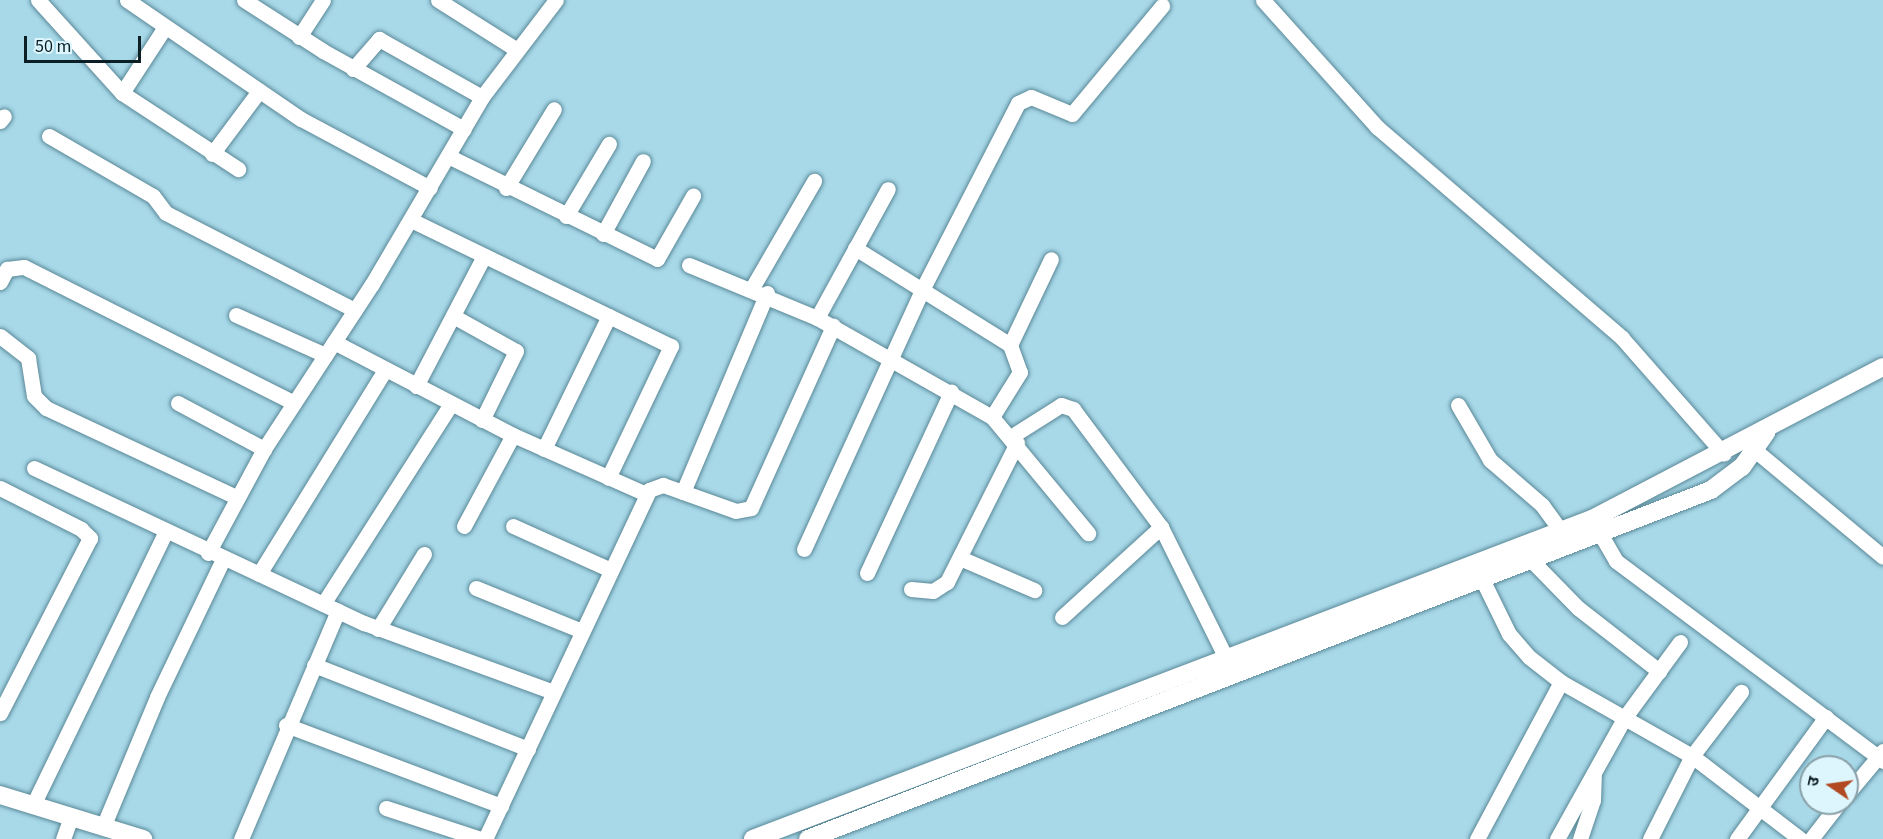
<!DOCTYPE html>
<meta charset="utf-8">
<style>
body{margin:0}
#map{position:relative;width:1883px;height:839px;overflow:hidden;background:#a8d9e9;font-family:"Source Sans 3","Noto Sans Devanagari",sans-serif}
div>[style]{position:absolute}
.roads{filter:drop-shadow(0 0 2px #5a8897) drop-shadow(0 0 2px #5a8897)}
.minor>*{height:15px;margin:-7.5px;padding:0 7.5px;transform-origin:7.5px;border-radius:7.5px;background:#fff}
.tertiary>*{height:18px;margin:-9px;padding:0 9px;transform-origin:9px;border-radius:9px;background:#fff}
span{translate:-50% -50%;white-space:nowrap;text-align:center;line-height:1.15;-webkit-text-stroke:4.5px #ddf6fe;paint-order:stroke}
.north{position:absolute;left:1799px;top:755px;width:60px;height:60px;box-sizing:border-box;background:#ddf6fe;border:2px solid #89a0a7;border-radius:50%;rotate:283deg;font-size:16px;font-weight:700;line-height:24px;text-align:center;color:#0c1f25}
.north::after{content:'';display:block;margin:auto;width:21px;height:27px;background:#b14a23;clip-path:polygon(50% 0,100% 100%,50% 72%,0 100%)}
.scale{position:absolute;left:24px;top:36px;width:117px;height:27px;box-sizing:border-box;border:3px solid #0c1f25;border-top:0;padding-left:8px;font-size:18px;line-height:21px;white-space:nowrap;color:#0c1f25;-webkit-text-stroke:4px #ddf6fe;paint-order:stroke}
</style>
<div id="map">
<div class="roads">
<div class="minor">
<i style="left:38px;top:0;width:125px;rotate:47.9deg"></i>
<i style="left:122px;top:93px;width:139px;rotate:33.2deg"></i>
<i style="left:127px;top:0;width:211px;rotate:34.4deg"></i>
<i style="left:301px;top:119px;width:146px;rotate:28.1deg"></i>
<i style="left:244px;top:0;width:94px;rotate:32.8deg"></i>
<i style="left:323px;top:51px;width:161px;rotate:29deg"></i>
<i style="left:438px;top:0;width:93px;rotate:32.3deg"></i>
<i style="left:1263px;top:0;width:171px;rotate:48.1deg"></i>
<i style="left:1377px;top:127px;width:323px;rotate:40.7deg"></i>
<i style="left:1622px;top:338px;width:154px;rotate:48.7deg"></i>
<i style="left:299px;top:37px;width:44px;rotate:-57deg"></i>
<i style="left:353px;top:69px;width:40px;rotate:-49deg"></i>
<i style="left:379px;top:39px;width:118px;rotate:29.4deg"></i>
<i style="left:122px;top:93px;width:79px;rotate:-56.9deg"></i>
<i style="left:0;top:121px;width:6px;rotate:-51deg"></i>
<i style="left:49px;top:136px;width:120px;rotate:30deg"></i>
<i style="left:153px;top:196px;width:21px;rotate:53deg"></i>
<i style="left:166px;top:213px;width:212px;rotate:27.2deg"></i>
<i style="left:212px;top:154px;width:79px;rotate:-53.3deg"></i>
<i style="left:448px;top:156px;width:233px;rotate:26.2deg"></i>
<i style="left:657px;top:259px;width:73px;rotate:-60.3deg"></i>
<i style="left:506px;top:188px;width:92px;rotate:-58.7deg"></i>
<i style="left:566px;top:216px;width:84px;rotate:-59.2deg"></i>
<i style="left:411px;top:220px;width:289px;rotate:25.9deg"></i>
<i style="left:671px;top:346px;width:146px;rotate:115.5deg"></i>
<i style="left:603px;top:234px;width:83px;rotate:-61.3deg"></i>
<i style="left:855px;top:248px;width:183px;rotate:32deg"></i>
<i style="left:1010px;top:345px;width:29px;rotate:70deg"></i>
<i style="left:1020px;top:372px;width:53px;rotate:121.9deg"></i>
<i style="left:689px;top:265px;width:139px;rotate:22.5deg"></i>
<i style="left:817px;top:318px;width:201px;rotate:29.5deg"></i>
<i style="left:992px;top:417px;width:151px;rotate:50.4deg"></i>
<i style="left:0;top:282px;width:15px;rotate:-62deg"></i>
<i style="left:7px;top:269px;width:17px;rotate:-7deg"></i>
<i style="left:24px;top:267px;width:302px;rotate:26.7deg"></i>
<i style="left:752px;top:288px;width:124px;rotate:-59.9deg"></i>
<i style="left:236px;top:315px;width:98px;rotate:24.2deg"></i>
<i style="left:453px;top:316px;width:72px;rotate:29.1deg"></i>
<i style="left:516px;top:351px;width:77px;rotate:116.2deg"></i>
<i style="left:817px;top:318px;width:147px;rotate:-61.2deg"></i>
<i style="left:0;top:336px;width:36px;rotate:38deg"></i>
<i style="left:28px;top:358px;width:38px;rotate:81deg"></i>
<i style="left:34px;top:396px;width:17px;rotate:45deg"></i>
<i style="left:46px;top:408px;width:210px;rotate:25.1deg"></i>
<i style="left:334px;top:342px;width:202px;rotate:27.5deg"></i>
<i style="left:513px;top:435px;width:145px;rotate:23.9deg"></i>
<i style="left:1010px;top:345px;width:95px;rotate:-64.5deg"></i>
<i style="left:416px;top:386px;width:147px;rotate:-62.4deg"></i>
<i style="left:178px;top:403px;width:98px;rotate:28.1deg"></i>
<i style="left:1458px;top:405px;width:64px;rotate:59.8deg"></i>
<i style="left:1490px;top:460px;width:69px;rotate:40.9deg"></i>
<i style="left:1542px;top:505px;width:32px;rotate:54deg"></i>
<i style="left:1012px;top:436px;width:58px;rotate:-32.3deg"></i>
<i style="left:1061px;top:405px;width:13px;rotate:18deg"></i>
<i style="left:1073px;top:409px;width:147px;rotate:53.3deg"></i>
<i style="left:1161px;top:527px;width:148px;rotate:63.6deg"></i>
<i style="left:544px;top:449px;width:148px;rotate:-64deg"></i>
<i style="left:1756px;top:451px;width:165px;rotate:39.8deg"></i>
<i style="left:34px;top:468px;width:365px;rotate:25.2deg"></i>
<i style="left:364px;top:623px;width:202px;rotate:20deg"></i>
<i style="left:0;top:488px;width:91px;rotate:26.8deg"></i>
<i style="left:81px;top:529px;width:13px;rotate:45deg"></i>
<i style="left:90px;top:538px;width:197px;rotate:117.2deg"></i>
<i style="left:683px;top:492px;width:216px;rotate:-67.1deg"></i>
<i style="left:1594px;top:523px;width:44px;rotate:59.9deg"></i>
<i style="left:1616px;top:561px;width:334px;rotate:36.8deg"></i>
<i style="left:464px;top:526px;width:103px;rotate:-61.7deg"></i>
<i style="left:513px;top:526px;width:107px;rotate:24.2deg"></i>
<i style="left:804px;top:549px;width:289px;rotate:-65.5deg"></i>
<i style="left:924px;top:286px;width:206px;rotate:-62.8deg"></i>
<i style="left:1018px;top:103px;width:14px;rotate:-25deg"></i>
<i style="left:1031px;top:97px;width:44px;rotate:22.5deg"></i>
<i style="left:1072px;top:114px;width:141px;rotate:-50.2deg"></i>
<i style="left:208px;top:553px;width:118px;rotate:-61.7deg"></i>
<i style="left:264px;top:449px;width:197px;rotate:-56.8deg"></i>
<i style="left:372px;top:284px;width:217px;rotate:-59.5deg"></i>
<i style="left:482px;top:97px;width:122px;rotate:-52.7deg"></i>
<i style="left:960px;top:558px;width:81px;rotate:23.4deg"></i>
<i style="left:1533px;top:562px;width:64px;rotate:45.6deg"></i>
<i style="left:1578px;top:608px;width:103px;rotate:37.9deg"></i>
<i style="left:867px;top:573px;width:200px;rotate:-65.1deg"></i>
<i style="left:259px;top:574px;width:240px;rotate:-58.3deg"></i>
<i style="left:1483px;top:581px;width:59px;rotate:63.9deg"></i>
<i style="left:1509px;top:634px;width:30px;rotate:49deg"></i>
<i style="left:1529px;top:657px;width:41px;rotate:38deg"></i>
<i style="left:1561px;top:682px;width:150px;rotate:29.5deg"></i>
<i style="left:1692px;top:756px;width:136px;rotate:37.5deg"></i>
<i style="left:476px;top:588px;width:114px;rotate:22.1deg"></i>
<i style="left:911px;top:589px;width:22px;rotate:5deg"></i>
<i style="left:933px;top:591px;width:17px;rotate:-33deg"></i>
<i style="left:947px;top:582px;width:156px;rotate:-63.3deg"></i>
<i style="left:323px;top:604px;width:237px;rotate:-57.4deg"></i>
<i style="left:1062px;top:617px;width:134px;rotate:-42.3deg"></i>
<i style="left:378px;top:629px;width:88px;rotate:-58.5deg"></i>
<i style="left:314px;top:665px;width:230px;rotate:21.4deg"></i>
<i style="left:286px;top:725px;width:230px;rotate:20.6deg"></i>
<i style="left:1847px;top:794px;width:56px;rotate:-50.1deg"></i>
<i style="left:33px;top:805px;width:302px;rotate:-64.1deg"></i>
<i style="left:386px;top:808px;width:100px;rotate:18.1deg"></i>
<i style="left:103px;top:827px;width:141px;rotate:-67.4deg"></i>
<i style="left:157px;top:697px;width:153px;rotate:-64.4deg"></i>
<i style="left:63px;top:839px;width:23px;rotate:-70deg"></i>
<i style="left:241px;top:839px;width:248px;rotate:-67deg"></i>
<i style="left:485px;top:839px;width:386px;rotate:-64.8deg"></i>
<i style="left:649px;top:490px;width:15px;rotate:-20deg"></i>
<i style="left:663px;top:485px;width:77px;rotate:19.6deg"></i>
<i style="left:736px;top:511px;width:15px;rotate:-11deg"></i>
<i style="left:751px;top:508px;width:200px;rotate:-65.7deg"></i>
<i style="left:1477px;top:839px;width:178px;rotate:-61.9deg"></i>
<i style="left:1557px;top:839px;width:140px;rotate:-60.9deg"></i>
<i style="left:1625px;top:717px;width:93px;rotate:-53.7deg"></i>
<i style="left:1580px;top:839px;width:41px;rotate:-71.6deg"></i>
<i style="left:1593px;top:800px;width:24px;rotate:-88deg"></i>
<i style="left:1650px;top:839px;width:93px;rotate:-63.2deg"></i>
<i style="left:1692px;top:756px;width:81px;rotate:-52.6deg"></i>
<i style="left:1737px;top:839px;width:151px;rotate:-53.9deg"></i>
<i style="left:1811px;top:839px;width:46px;rotate:-52.1deg"></i>
</div>
<div class="tertiary">
<i style="left:0;top:795px;width:150px;rotate:17.1deg"></i>
<i style="left:753px;top:839px;width:898px;rotate:-20.88deg"></i>
<i style="left:1592px;top:519px;width:328px;rotate:-27.6deg"></i>
<i style="left:808px;top:839px;width:968px;rotate:-21.13deg"></i>
<i style="left:1711px;top:490px;width:39px;rotate:-37deg"></i>
<i style="left:1742px;top:467px;width:42px;rotate:-54.8deg"></i>
</div>
</div>
<div class="north">उ</div>
<div class="scale">50 m</div>
</div>
